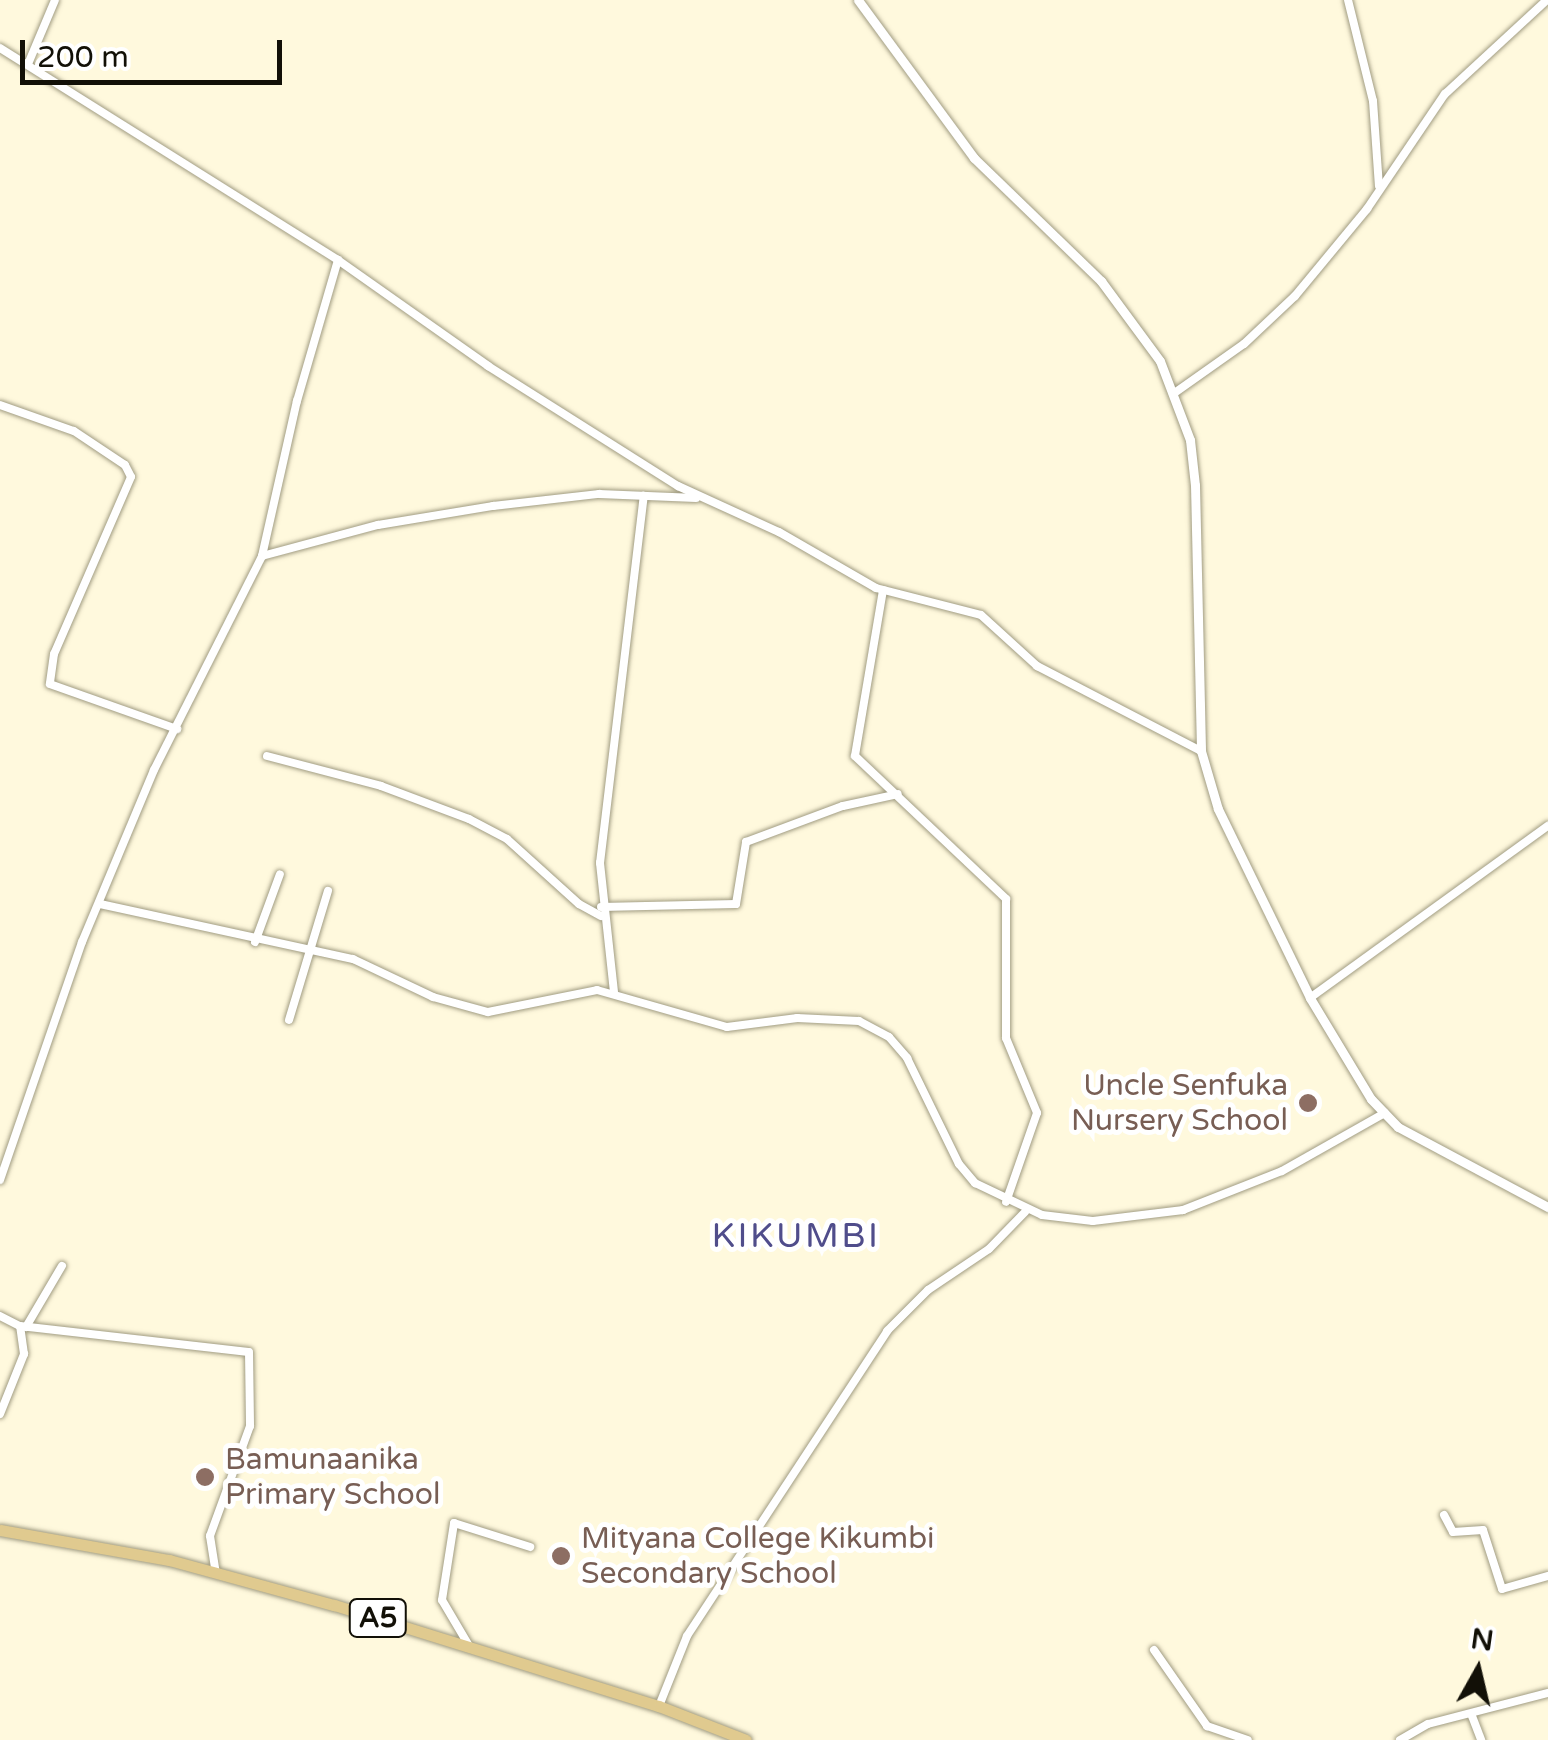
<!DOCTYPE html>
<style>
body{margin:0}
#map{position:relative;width:1548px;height:1740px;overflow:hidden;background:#fff9dd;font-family:"Varela Round",sans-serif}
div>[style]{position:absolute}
.roads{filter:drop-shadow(0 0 2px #a19c82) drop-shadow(0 0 2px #a19c82)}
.minor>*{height:8px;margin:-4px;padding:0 4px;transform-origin:4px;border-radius:4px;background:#fff}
.tertiary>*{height:9px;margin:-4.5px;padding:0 4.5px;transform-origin:4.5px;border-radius:4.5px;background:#fff}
.primary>*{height:11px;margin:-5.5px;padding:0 5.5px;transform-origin:5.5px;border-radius:5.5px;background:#e0ca8f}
.dots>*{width:28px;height:28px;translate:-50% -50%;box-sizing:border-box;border:5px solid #fff;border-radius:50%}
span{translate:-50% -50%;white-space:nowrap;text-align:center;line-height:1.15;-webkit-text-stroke:10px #fff;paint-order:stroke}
.shield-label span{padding:2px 8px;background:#fff;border:2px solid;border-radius:8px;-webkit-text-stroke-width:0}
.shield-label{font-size:28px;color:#121007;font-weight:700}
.education-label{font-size:30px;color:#785e54}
.right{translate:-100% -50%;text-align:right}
.left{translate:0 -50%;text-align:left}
.quarter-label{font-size:35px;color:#504d8b;letter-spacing:2.5px}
.north{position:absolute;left:1428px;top:1620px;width:100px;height:100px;-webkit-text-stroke:8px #fff;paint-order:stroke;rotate:8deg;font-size:28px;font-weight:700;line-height:40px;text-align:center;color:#121007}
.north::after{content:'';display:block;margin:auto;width:35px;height:45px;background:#121007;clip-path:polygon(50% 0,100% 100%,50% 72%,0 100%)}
.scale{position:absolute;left:20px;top:40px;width:262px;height:45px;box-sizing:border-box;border:5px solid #121007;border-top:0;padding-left:12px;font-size:30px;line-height:35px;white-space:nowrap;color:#121007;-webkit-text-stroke:8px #fff;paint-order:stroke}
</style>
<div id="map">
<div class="roads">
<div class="minor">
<i style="left:1348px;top:0;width:104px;rotate:76.1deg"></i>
<i style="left:1373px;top:101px;width:85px;rotate:86deg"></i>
<i style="left:0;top:48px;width:399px;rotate:32.1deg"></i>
<i style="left:338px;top:260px;width:184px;rotate:35.2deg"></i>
<i style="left:488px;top:366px;width:225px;rotate:32.3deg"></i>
<i style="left:678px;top:486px;width:111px;rotate:24.5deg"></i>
<i style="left:779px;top:532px;width:112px;rotate:30deg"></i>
<i style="left:876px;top:588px;width:108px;rotate:14.4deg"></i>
<i style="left:981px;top:615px;width:76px;rotate:42.3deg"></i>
<i style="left:1037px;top:666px;width:185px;rotate:27.4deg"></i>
<i style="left:28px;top:64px;width:69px;rotate:-67.1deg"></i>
<i style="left:1173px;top:394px;width:87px;rotate:-35.2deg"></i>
<i style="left:1244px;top:344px;width:70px;rotate:-43.3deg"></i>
<i style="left:1295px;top:296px;width:113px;rotate:-50.4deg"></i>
<i style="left:1367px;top:209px;width:139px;rotate:-55.9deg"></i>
<i style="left:1445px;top:94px;width:139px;rotate:-42.7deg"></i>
<i style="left:0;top:405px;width:78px;rotate:19.4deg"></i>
<i style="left:74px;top:431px;width:61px;rotate:33.7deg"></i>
<i style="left:125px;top:465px;width:13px;rotate:63deg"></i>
<i style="left:131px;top:477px;width:193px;rotate:113.5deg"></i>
<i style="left:54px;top:654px;width:30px;rotate:98deg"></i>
<i style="left:50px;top:684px;width:135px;rotate:19.5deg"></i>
<i style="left:262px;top:556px;width:120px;rotate:-15deg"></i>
<i style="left:378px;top:525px;width:117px;rotate:-9.4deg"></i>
<i style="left:493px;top:506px;width:107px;rotate:-6.5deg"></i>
<i style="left:599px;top:494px;width:97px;rotate:2.4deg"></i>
<i style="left:883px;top:590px;width:168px;rotate:99.6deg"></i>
<i style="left:855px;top:756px;width:208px;rotate:43.4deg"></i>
<i style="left:1006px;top:899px;width:139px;rotate:90deg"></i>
<i style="left:1006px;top:1038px;width:81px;rotate:67.5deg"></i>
<i style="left:1037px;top:1113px;width:94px;rotate:109.2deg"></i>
<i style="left:267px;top:756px;width:118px;rotate:14.7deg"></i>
<i style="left:381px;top:786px;width:94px;rotate:20.6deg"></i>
<i style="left:469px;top:819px;width:43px;rotate:27.8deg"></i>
<i style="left:507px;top:839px;width:97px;rotate:42.1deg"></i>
<i style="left:579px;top:904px;width:25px;rotate:29deg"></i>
<i style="left:100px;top:904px;width:259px;rotate:12.3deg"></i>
<i style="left:353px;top:959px;width:89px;rotate:25.4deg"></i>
<i style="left:433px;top:997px;width:57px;rotate:15.3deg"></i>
<i style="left:488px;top:1012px;width:111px;rotate:-11.4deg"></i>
<i style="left:597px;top:990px;width:135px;rotate:15.9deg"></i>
<i style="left:727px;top:1027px;width:71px;rotate:-7.3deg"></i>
<i style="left:797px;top:1018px;width:62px;rotate:2.8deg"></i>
<i style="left:859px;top:1021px;width:34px;rotate:28deg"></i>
<i style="left:889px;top:1037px;width:28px;rotate:49deg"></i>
<i style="left:907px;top:1058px;width:118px;rotate:63.9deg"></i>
<i style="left:959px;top:1164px;width:25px;rotate:50deg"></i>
<i style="left:975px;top:1183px;width:74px;rotate:25.5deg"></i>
<i style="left:1042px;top:1215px;width:51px;rotate:6.7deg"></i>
<i style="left:1093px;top:1221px;width:91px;rotate:-7deg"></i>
<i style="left:1183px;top:1210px;width:106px;rotate:-21.5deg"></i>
<i style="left:1282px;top:1171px;width:118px;rotate:-29.4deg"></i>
<i style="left:601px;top:907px;width:135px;rotate:-1.3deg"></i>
<i style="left:736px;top:904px;width:63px;rotate:-80.8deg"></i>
<i style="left:746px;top:842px;width:103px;rotate:-20.4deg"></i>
<i style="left:843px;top:806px;width:56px;rotate:-12.3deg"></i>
<i style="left:255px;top:942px;width:72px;rotate:-69.8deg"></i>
<i style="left:614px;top:992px;width:130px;rotate:-96.2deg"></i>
<i style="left:600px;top:863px;width:370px;rotate:-83.2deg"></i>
<i style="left:1310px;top:998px;width:294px;rotate:-35.9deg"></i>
<i style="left:289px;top:1020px;width:135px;rotate:-73.2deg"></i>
<i style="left:0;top:1180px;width:252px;rotate:-71deg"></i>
<i style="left:82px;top:942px;width:186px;rotate:-67.3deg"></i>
<i style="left:154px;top:770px;width:240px;rotate:-63.2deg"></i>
<i style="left:262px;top:556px;width:159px;rotate:-77.3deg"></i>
<i style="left:297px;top:401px;width:147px;rotate:-73.8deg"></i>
<i style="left:0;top:1316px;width:22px;rotate:27deg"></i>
<i style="left:20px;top:1326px;width:230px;rotate:6.5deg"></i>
<i style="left:249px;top:1352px;width:74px;rotate:89.2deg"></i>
<i style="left:250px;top:1426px;width:117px;rotate:110deg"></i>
<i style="left:210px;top:1536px;width:38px;rotate:81deg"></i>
<i style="left:26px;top:1327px;width:71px;rotate:-59.5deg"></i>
<i style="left:0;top:1414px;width:65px;rotate:-68.2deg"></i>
<i style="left:24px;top:1354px;width:28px;rotate:-98deg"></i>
<i style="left:1444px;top:1515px;width:19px;rotate:62deg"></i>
<i style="left:1453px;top:1532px;width:30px;rotate:-4deg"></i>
<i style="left:1483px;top:1530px;width:62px;rotate:72.1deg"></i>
<i style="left:1502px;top:1589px;width:48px;rotate:-15.8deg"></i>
<i style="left:468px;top:1644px;width:51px;rotate:-120.6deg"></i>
<i style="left:442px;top:1600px;width:78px;rotate:-81.1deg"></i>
<i style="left:454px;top:1523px;width:80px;rotate:17.5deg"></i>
<i style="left:1154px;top:1650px;width:93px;rotate:55.1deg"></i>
<i style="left:1207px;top:1726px;width:43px;rotate:18.9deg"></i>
<i style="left:659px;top:1706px;width:75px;rotate:-68.2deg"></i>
<i style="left:687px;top:1636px;width:365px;rotate:-56.7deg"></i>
<i style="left:887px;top:1331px;width:58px;rotate:-45deg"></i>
<i style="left:928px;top:1290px;width:73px;rotate:-33.9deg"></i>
<i style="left:989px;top:1249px;width:52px;rotate:-45.8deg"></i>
<i style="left:1472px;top:1716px;width:26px;rotate:69deg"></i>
<i style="left:1400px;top:1740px;width:32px;rotate:-30deg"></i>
<i style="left:1428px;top:1724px;width:124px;rotate:-14.5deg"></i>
</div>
<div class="tertiary">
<i style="left:858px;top:0;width:196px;rotate:53.7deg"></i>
<i style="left:974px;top:158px;width:177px;rotate:44.1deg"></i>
<i style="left:1101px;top:281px;width:99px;rotate:53.6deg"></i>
<i style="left:1160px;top:361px;width:85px;rotate:69.2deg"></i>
<i style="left:1190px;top:440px;width:45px;rotate:83.7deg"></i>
<i style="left:1195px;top:485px;width:266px;rotate:88.7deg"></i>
<i style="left:1201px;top:751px;width:60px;rotate:73.7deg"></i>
<i style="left:1218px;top:809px;width:210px;rotate:64deg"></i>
<i style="left:1310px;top:998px;width:118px;rotate:58.9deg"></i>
<i style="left:1371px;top:1099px;width:39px;rotate:46deg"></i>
<i style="left:1398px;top:1127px;width:170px;rotate:28.1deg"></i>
</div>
<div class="primary">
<i style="left:0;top:1530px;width:172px;rotate:10.1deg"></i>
<i style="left:169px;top:1560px;width:171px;rotate:15.3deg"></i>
<i style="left:334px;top:1605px;width:340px;rotate:17.3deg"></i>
<i style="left:659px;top:1706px;width:93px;rotate:21.3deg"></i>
</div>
</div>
<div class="dots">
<i style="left:1308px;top:1103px;background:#8d6e63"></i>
<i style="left:205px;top:1477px;background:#8d6e63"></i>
<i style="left:561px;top:1556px;background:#8d6e63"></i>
</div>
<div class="shield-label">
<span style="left:378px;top:1618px">A5</span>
</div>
<div class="education-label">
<span class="right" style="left:1288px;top:1103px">Uncle Senfuka<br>Nursery School</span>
<span class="left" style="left:225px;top:1477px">Bamunaanika<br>Primary School</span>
<span class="left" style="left:581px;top:1556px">Mityana College Kikumbi<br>Secondary School</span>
</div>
<div class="quarter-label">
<span style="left:796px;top:1236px">KIKUMBI</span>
</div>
<div class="north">N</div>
<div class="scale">200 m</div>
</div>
